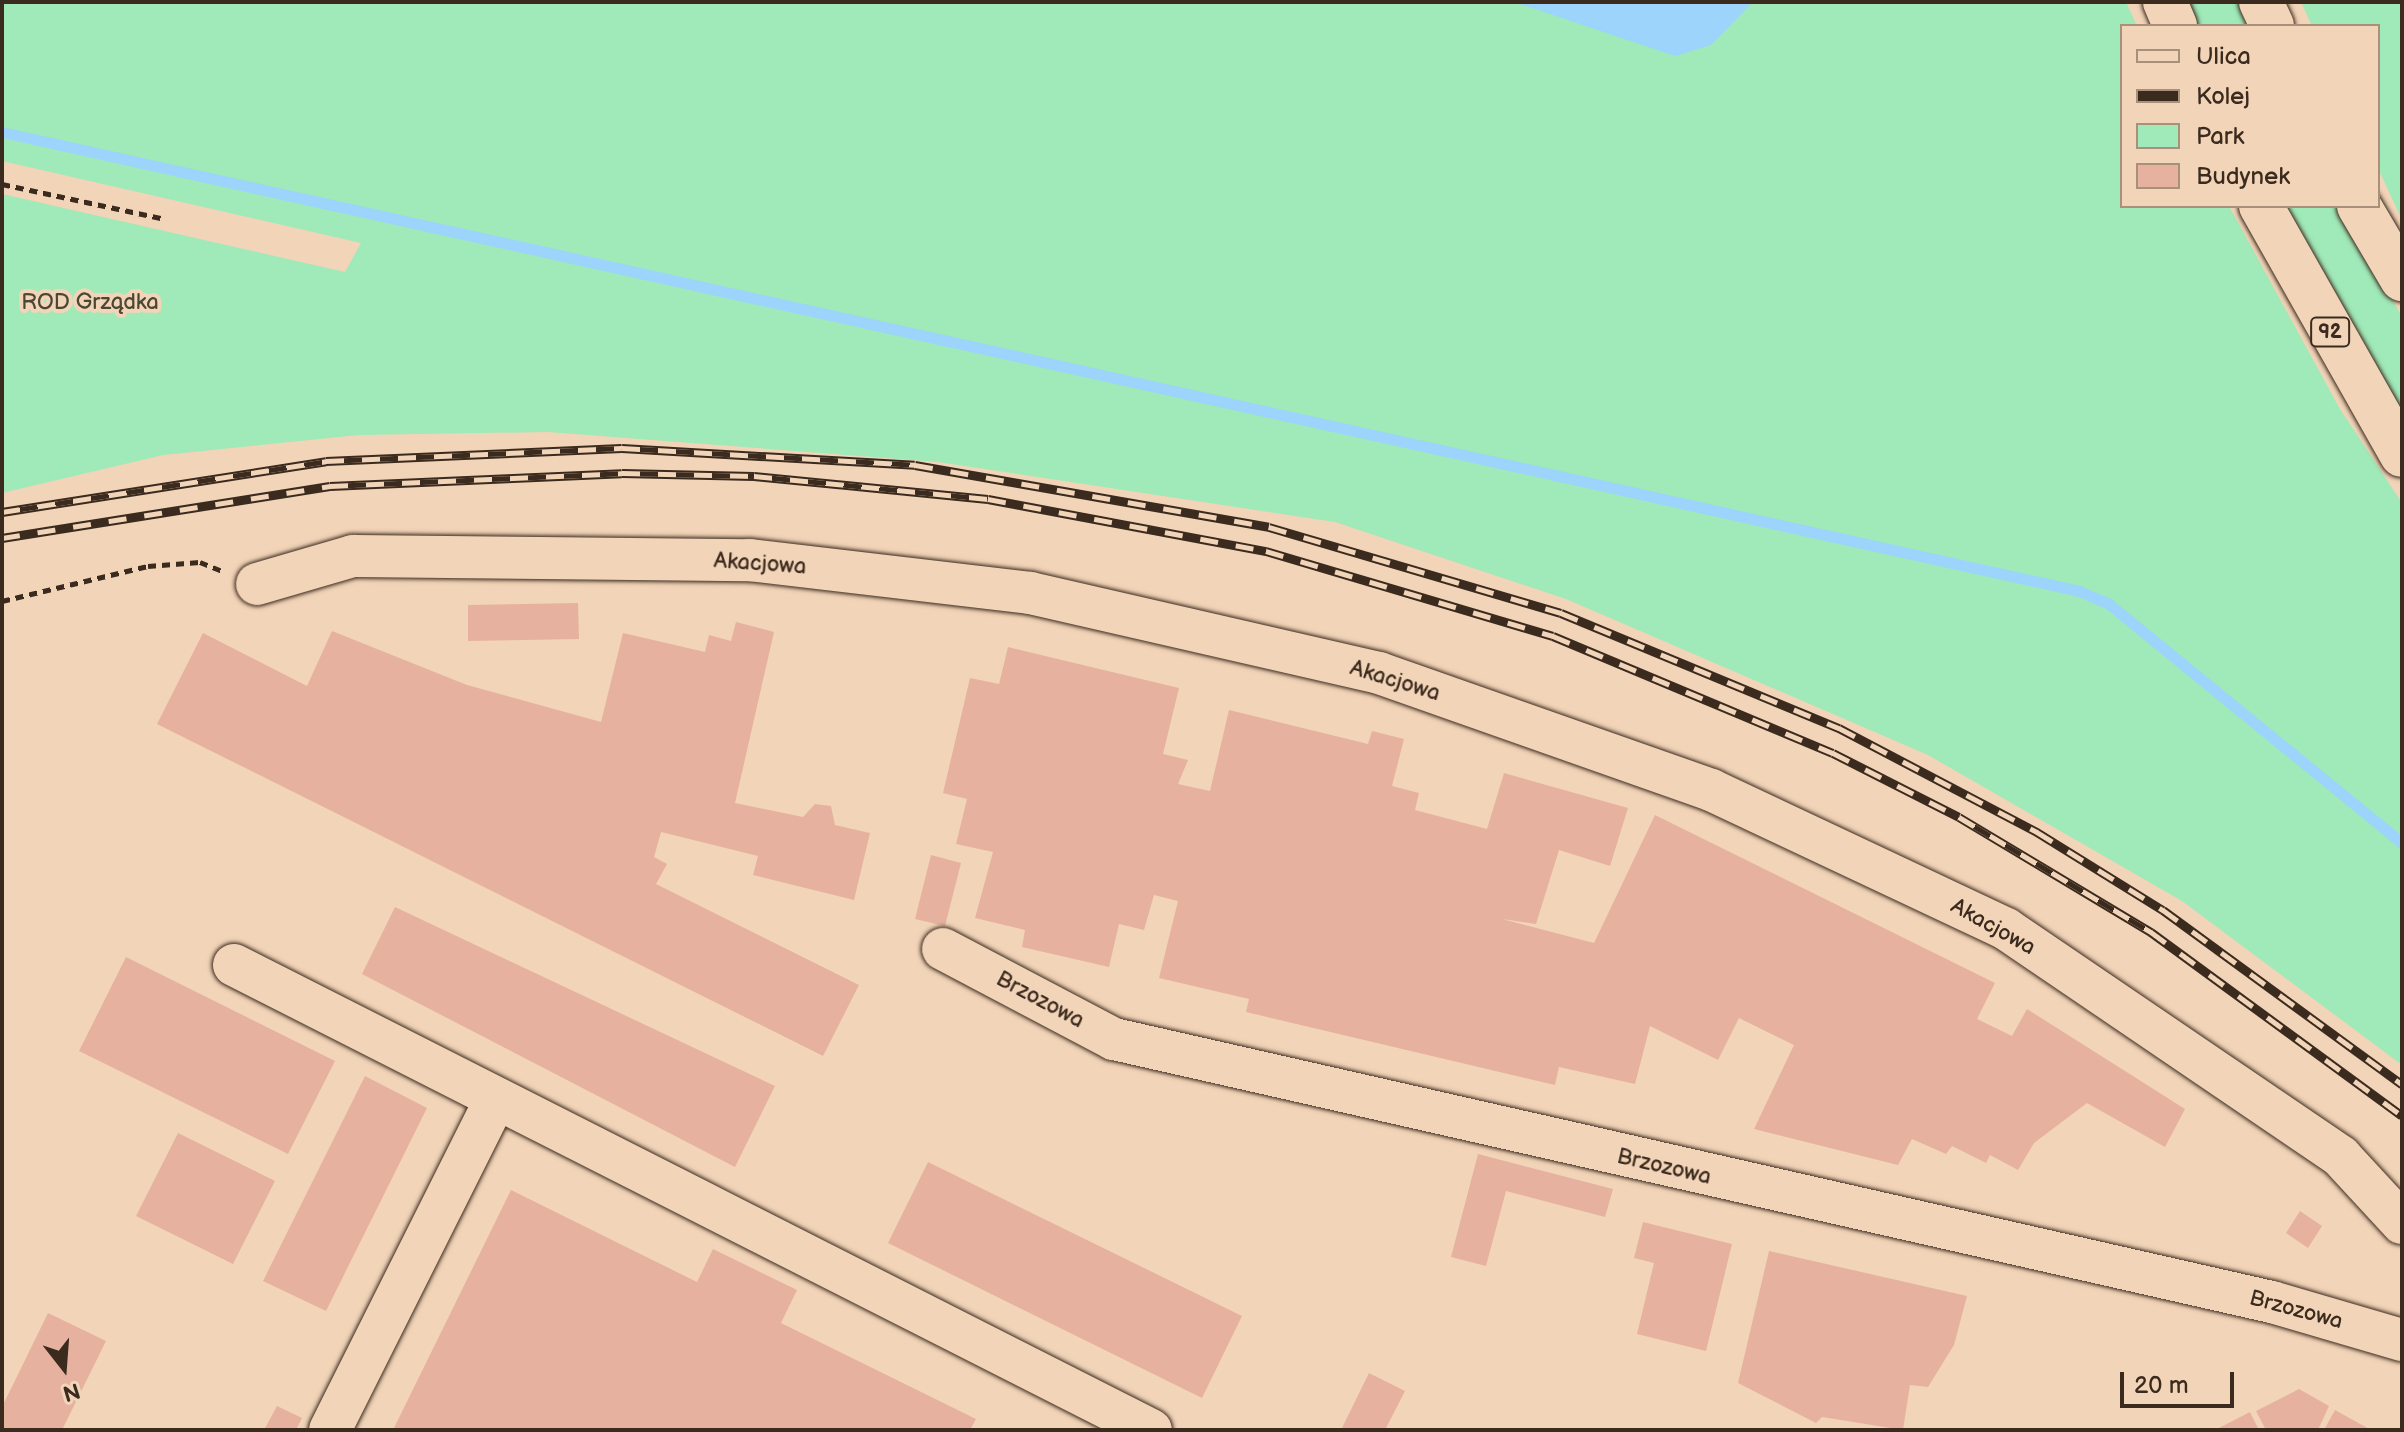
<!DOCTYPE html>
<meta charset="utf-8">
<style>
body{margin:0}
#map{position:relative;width:2404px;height:1432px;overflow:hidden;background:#f2d4b8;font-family:"Balsamiq Sans",sans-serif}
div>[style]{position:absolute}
.green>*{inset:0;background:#a0e9b8}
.water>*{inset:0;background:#9cd4fc}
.stream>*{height:11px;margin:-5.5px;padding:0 5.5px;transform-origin:5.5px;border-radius:5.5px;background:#9cd4fc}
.building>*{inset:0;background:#e6b29f}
.path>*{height:5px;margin-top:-2.5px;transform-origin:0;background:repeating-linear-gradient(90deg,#3b2a1e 0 8px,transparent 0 14px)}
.roads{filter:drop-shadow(0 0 2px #3b2a1e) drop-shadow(0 0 2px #3b2a1e)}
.minor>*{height:42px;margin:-21px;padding:0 21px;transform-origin:21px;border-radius:21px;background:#f2d4b8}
.major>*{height:44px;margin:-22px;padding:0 22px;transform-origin:22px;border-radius:22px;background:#f2d4b8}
.rail>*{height:9px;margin-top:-4.5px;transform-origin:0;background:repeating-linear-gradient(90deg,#f2d4b8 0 18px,#3b2a1e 0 36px);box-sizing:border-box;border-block:2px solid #3b2a1e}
span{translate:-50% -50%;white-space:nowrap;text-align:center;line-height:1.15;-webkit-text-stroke:8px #f2d4b8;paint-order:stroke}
.shield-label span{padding:2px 6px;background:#f2d4b8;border:2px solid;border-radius:6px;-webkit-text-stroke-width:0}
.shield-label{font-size:20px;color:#3b2a1e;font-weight:700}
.park-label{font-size:22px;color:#4a4735}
.street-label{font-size:22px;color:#3b2a1e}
.frame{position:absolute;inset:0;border:4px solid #3b2a1e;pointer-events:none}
.legend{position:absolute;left:2120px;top:24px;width:260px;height:184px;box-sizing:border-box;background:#f2d4b8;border:2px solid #a9907a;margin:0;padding:10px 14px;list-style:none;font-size:24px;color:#3b2a1e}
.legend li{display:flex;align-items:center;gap:16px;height:40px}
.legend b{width:40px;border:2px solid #a9907a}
.north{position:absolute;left:24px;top:1328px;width:80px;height:80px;-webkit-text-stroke:6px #f2d4b8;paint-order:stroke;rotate:163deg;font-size:22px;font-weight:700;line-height:32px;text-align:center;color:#3b2a1e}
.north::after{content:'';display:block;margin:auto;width:28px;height:36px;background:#3b2a1e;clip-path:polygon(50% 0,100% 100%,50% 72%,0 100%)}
.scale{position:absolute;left:2120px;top:1372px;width:114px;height:36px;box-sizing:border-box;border:4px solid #3b2a1e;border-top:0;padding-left:10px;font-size:24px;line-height:28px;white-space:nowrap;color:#3b2a1e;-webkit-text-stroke:6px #f2d4b8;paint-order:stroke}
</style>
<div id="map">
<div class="green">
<i style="clip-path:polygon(2px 2px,2126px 2px,2137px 26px,2122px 26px,2122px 206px,2229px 206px,2340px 409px,2402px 503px,2402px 1065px,2182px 901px,1928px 755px,1566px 599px,1335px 522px,938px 462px,548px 432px,358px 435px,163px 455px,2px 493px,2px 194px,345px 272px,361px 243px,2px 161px)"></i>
<i style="clip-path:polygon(2179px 2px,2243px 2px,2253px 26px,2189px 26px)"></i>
<i style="clip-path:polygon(2301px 2px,2402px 2px,2402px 220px,2378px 168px,2378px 26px,2312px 26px)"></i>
<i style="clip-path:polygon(2276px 206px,2340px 206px,2402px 317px,2402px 428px)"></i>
</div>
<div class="water">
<i style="clip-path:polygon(1514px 2px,1753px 2px,1711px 45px,1675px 56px)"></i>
</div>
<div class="stream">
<i style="left:2px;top:132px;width:2127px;rotate:12.46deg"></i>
<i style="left:2079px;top:591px;width:33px;rotate:23deg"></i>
<i style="left:2109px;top:604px;width:378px;rotate:39.2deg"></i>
</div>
<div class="building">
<i style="clip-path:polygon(578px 603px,579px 639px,468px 641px,468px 605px)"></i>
<i style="clip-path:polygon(736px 622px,774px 632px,735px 803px,803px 817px,815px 804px,831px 806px,835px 825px,870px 833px,854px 900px,753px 875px,758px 856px,661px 832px,654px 857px,667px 864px,656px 884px,859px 985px,823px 1056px,157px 724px,203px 633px,307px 686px,332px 631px,467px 685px,601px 722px,623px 633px,705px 652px,709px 635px,731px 641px)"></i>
<i style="clip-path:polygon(1008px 647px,1179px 688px,1163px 754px,1188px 760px,1178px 784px,1210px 791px,1229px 710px,1368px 744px,1372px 731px,1404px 739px,1392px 786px,1419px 793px,1415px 810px,1487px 829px,1504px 773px,1628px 808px,1610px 866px,1559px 850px,1536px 924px,1502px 919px,1594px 943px,1655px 815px,1995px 983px,1977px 1019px,2012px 1036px,2027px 1009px,2185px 1109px,2165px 1147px,2087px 1103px,2034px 1143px,2018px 1170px,1990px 1155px,1986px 1163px,1952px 1146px,1946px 1154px,1912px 1139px,1898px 1165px,1754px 1129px,1794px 1045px,1739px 1018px,1718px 1060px,1650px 1026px,1635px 1084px,1559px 1067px,1555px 1085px,1246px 1012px,1249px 999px,1159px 978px,1178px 901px,1154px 895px,1144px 930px,1119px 924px,1109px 967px,1022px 947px,1025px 930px,975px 918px,993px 852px,956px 844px,967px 799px,943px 793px,970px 678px,999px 684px)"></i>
<i style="clip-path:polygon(931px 855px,961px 863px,945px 926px,915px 919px)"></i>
<i style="clip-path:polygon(395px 907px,775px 1086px,735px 1167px,362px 974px)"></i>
<i style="clip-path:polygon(126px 957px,335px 1061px,288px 1154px,79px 1051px)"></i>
<i style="clip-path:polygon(365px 1076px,427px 1108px,326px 1311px,263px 1281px)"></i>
<i style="clip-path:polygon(178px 1133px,275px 1181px,233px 1264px,136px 1216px)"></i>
<i style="clip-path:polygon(1478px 1154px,1613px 1189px,1605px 1217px,1506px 1191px,1486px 1266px,1451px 1257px)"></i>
<i style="clip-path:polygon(928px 1162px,1242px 1316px,1202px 1398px,888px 1243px)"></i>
<i style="clip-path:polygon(511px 1190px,697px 1282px,713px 1249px,797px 1290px,781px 1323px,976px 1419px,970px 1430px,393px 1430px)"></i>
<i style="clip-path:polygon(2300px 1211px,2322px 1226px,2308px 1248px,2286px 1233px)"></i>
<i style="clip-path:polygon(1643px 1222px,1732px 1244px,1706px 1351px,1637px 1334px,1654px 1263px,1634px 1258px)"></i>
<i style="clip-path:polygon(1769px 1251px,1967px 1296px,1954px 1345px,1928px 1387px,1910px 1385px,1903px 1430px,1822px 1417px,1816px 1423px,1738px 1383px)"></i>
<i style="clip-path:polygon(48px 1313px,106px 1341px,62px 1430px,2px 1430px,2px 1407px)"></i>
<i style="clip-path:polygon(1369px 1373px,1405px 1391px,1385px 1430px,1341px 1430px)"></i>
<i style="clip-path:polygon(2299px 1389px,2329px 1406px,2318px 1430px,2266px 1430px,2256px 1411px)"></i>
<i style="clip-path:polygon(277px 1406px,302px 1418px,296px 1430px,264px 1430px)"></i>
<i style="clip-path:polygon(2335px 1410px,2371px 1430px,2324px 1430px)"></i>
<i style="clip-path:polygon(2250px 1412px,2259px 1430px,2215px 1430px)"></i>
</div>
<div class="path">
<i style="left:2px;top:184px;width:167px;rotate:12.1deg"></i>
<i style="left:2px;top:601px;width:150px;rotate:-13.5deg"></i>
<i style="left:148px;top:566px;width:52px;rotate:-4.4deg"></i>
<i style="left:200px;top:562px;width:24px;rotate:22deg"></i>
</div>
<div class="roads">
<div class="minor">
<i style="left:257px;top:584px;width:100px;rotate:-16.3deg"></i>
<i style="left:353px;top:556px;width:397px;rotate:0.6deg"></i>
<i style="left:750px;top:560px;width:282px;rotate:6.7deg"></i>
<i style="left:1030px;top:593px;width:358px;rotate:12.9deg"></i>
<i style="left:1379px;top:673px;width:352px;rotate:19.4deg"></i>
<i style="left:1711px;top:790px;width:326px;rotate:25.2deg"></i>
<i style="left:2006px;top:929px;width:405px;rotate:34.2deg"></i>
<i style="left:2341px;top:1157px;width:90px;rotate:47.3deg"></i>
<i style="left:943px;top:949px;width:193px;rotate:27.8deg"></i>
<i style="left:1114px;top:1039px;width:1187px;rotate:12.8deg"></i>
<i style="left:2272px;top:1302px;width:135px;rotate:16.3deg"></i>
<i style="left:234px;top:965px;width:1028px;rotate:26.89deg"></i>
<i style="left:330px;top:1430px;width:368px;rotate:-63.4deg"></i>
</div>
<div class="major">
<i style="left:2165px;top:2px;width:26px;rotate:67deg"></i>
<i style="left:2261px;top:2px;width:26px;rotate:65deg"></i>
<i style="left:2261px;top:206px;width:286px;rotate:60.5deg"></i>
<i style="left:2359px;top:206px;width:85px;rotate:59.5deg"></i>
</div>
</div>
<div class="rail">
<i style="left:2px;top:512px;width:328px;rotate:-8.9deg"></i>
<i style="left:326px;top:461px;width:296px;rotate:-2.5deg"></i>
<i style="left:622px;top:448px;width:293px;rotate:3.3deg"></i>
<i style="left:915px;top:465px;width:359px;rotate:9.9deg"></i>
<i style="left:1269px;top:527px;width:304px;rotate:16.4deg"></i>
<i style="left:1561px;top:613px;width:301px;rotate:22.5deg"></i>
<i style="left:1839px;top:728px;width:224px;rotate:27.7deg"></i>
<i style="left:2037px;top:832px;width:148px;rotate:31.8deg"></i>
<i style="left:2163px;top:910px;width:296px;rotate:36.1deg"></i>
<i style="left:2px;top:538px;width:332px;rotate:-9deg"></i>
<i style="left:330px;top:486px;width:292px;rotate:-2.5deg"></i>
<i style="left:622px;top:473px;width:132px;rotate:1.3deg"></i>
<i style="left:754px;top:476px;width:235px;rotate:5.6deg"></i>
<i style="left:988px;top:499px;width:283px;rotate:10.6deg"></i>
<i style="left:1266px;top:551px;width:299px;rotate:16.5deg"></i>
<i style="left:1553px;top:636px;width:303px;rotate:22.7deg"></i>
<i style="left:1833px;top:753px;width:141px;rotate:26.9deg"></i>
<i style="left:1959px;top:817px;width:224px;rotate:30.9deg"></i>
<i style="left:2151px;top:932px;width:311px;rotate:36.2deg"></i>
</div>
<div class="shield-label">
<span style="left:2330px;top:332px">92</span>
</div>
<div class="park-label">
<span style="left:90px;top:303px">ROD Grządka</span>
</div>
<div class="street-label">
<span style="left:760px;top:564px;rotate:4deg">Akacjowa</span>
<span style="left:1395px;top:681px;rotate:17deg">Akacjowa</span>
<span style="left:1993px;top:927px;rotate:29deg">Akacjowa</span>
<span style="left:1040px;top:1000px;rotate:28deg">Brzozowa</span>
<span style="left:1664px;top:1167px;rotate:13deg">Brzozowa</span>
<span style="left:2296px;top:1310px;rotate:15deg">Brzozowa</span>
</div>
<div class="frame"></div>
<ul class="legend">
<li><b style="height:10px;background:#f2d4b8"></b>Ulica</li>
<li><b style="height:10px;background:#3b2a1e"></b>Kolej</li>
<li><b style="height:22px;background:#a0e9b8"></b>Park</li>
<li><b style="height:22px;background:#e6b29f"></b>Budynek</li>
</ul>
<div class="north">N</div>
<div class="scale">20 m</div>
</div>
